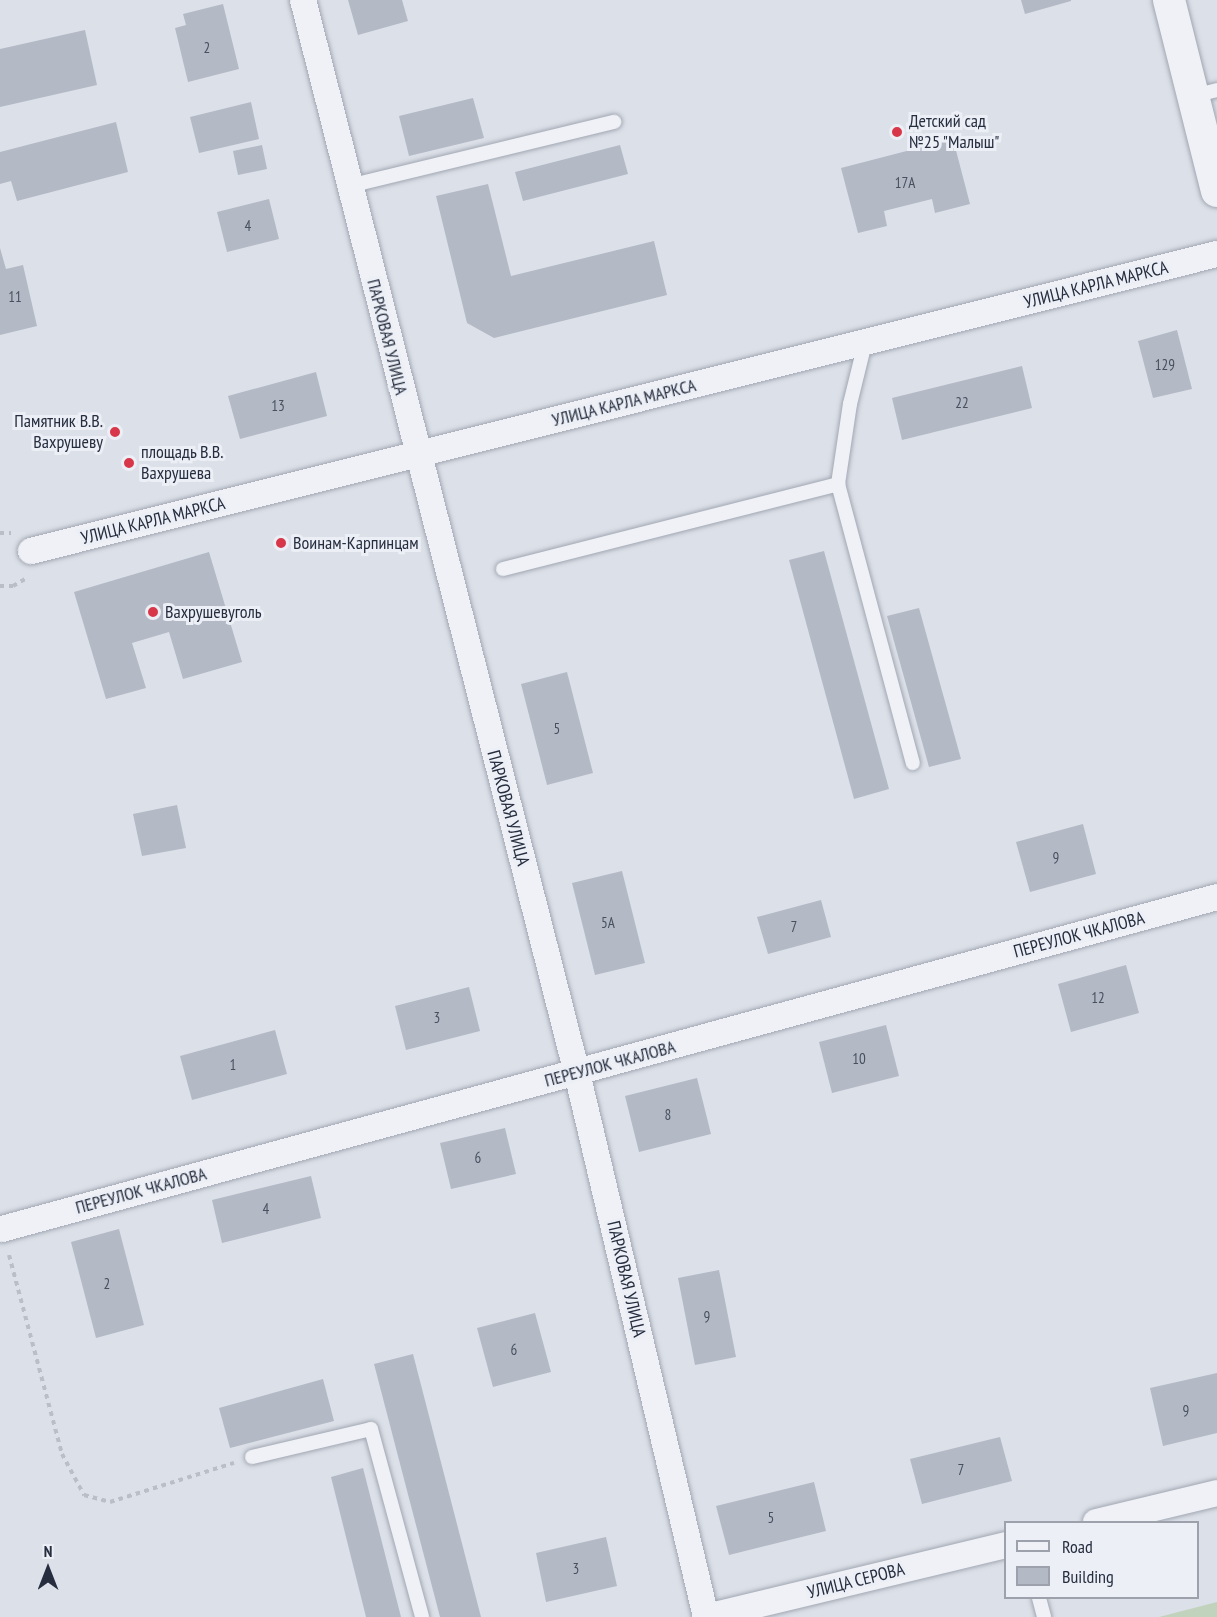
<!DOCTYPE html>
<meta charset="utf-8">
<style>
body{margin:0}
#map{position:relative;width:1217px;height:1617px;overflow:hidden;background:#dce0e8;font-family:"PT Sans Narrow",sans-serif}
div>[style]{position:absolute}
.green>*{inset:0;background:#c1d2bd}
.building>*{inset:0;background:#b3b9c5}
.path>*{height:4px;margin-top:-2px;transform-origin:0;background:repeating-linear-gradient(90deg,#babec6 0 4.5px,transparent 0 9px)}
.roads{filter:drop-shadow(0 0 2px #a1a7b2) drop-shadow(0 0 2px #a1a7b2)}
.service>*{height:14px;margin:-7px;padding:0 7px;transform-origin:7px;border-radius:7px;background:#eff1f6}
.minor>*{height:26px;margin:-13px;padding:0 13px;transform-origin:13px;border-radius:13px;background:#eff1f6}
.tertiary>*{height:32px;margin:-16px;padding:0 16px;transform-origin:16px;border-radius:16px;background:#eff1f6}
.dots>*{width:16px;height:16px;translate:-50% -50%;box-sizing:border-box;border:3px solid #eceff5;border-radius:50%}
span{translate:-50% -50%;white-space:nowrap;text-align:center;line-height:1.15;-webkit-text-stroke:6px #eceff5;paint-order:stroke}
.number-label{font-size:15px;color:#485060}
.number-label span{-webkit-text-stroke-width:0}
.poi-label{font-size:18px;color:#252d3f}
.left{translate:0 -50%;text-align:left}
.right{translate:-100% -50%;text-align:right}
.street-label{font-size:18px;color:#252d3f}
.legend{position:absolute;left:1004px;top:1521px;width:195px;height:78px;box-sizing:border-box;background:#eceff5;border:2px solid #9ca1ac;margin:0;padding:8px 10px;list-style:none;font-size:18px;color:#252d3f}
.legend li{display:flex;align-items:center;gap:12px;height:30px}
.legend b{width:30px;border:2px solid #9ca1ac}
.north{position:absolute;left:18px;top:1539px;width:60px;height:60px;-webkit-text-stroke:4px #eceff5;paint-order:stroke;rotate:0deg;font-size:16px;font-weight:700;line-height:24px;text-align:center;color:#252d3f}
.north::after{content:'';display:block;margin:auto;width:21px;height:27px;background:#252d3f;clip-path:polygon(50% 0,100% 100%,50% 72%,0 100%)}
</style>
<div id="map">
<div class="green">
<i style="clip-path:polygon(1217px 1602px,1217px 1617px,1159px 1617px)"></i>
</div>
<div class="building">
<i style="clip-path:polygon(348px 0,402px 0,408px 21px,358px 35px)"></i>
<i style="clip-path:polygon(1021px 0,1071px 0,1071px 1px,1025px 14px)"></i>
<i style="clip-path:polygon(223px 4px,239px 69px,188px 82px,175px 28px,186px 25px,183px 14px)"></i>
<i style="clip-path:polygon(85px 30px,97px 85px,0 107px,0 49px)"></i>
<i style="clip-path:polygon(473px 98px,484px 138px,409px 156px,399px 116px)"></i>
<i style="clip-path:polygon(251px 102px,259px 139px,199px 153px,190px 117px)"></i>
<i style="clip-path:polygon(116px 122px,128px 172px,17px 201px,11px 181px,0 184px,0 152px)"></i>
<i style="clip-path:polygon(953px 139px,970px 204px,935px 213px,932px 199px,884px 211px,887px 226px,858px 233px,841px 168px)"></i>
<i style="clip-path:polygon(262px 145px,267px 169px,238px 175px,233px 151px)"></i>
<i style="clip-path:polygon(620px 145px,628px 174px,523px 201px,515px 172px)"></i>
<i style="clip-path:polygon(488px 184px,511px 276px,654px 241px,667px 295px,494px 338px,467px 323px,436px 196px)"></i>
<i style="clip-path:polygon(269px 199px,279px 239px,227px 252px,217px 212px)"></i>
<i style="clip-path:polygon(0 248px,6px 269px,23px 265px,37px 326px,0 335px)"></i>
<i style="clip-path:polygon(1177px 330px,1192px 389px,1153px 398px,1138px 341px)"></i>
<i style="clip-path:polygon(1022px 366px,1032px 408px,902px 440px,892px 398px)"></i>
<i style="clip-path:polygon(316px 372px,327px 416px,240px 439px,228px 396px)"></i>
<i style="clip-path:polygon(824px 551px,889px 789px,854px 799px,789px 560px)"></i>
<i style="clip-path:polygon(209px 552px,242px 662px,183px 679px,169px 632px,132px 643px,146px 688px,106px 699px,74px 592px)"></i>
<i style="clip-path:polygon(919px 608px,961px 759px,929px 767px,887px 616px)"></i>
<i style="clip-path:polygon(567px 672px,593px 773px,547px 785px,521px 684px)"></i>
<i style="clip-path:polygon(177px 805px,186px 848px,142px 856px,133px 814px)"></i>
<i style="clip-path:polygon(1083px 824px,1096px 874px,1030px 892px,1016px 842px)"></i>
<i style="clip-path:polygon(622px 871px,645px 963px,595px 975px,572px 883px)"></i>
<i style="clip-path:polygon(821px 900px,831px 937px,768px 954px,757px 917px)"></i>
<i style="clip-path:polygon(1126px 965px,1139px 1013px,1071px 1032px,1058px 984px)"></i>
<i style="clip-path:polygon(469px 987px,480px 1031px,406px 1050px,395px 1006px)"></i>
<i style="clip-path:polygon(886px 1025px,899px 1076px,832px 1093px,819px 1042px)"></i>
<i style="clip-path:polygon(275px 1030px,287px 1074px,192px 1100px,180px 1056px)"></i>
<i style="clip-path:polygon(697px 1078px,711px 1134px,639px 1152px,625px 1096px)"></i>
<i style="clip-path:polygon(505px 1128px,516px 1174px,451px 1189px,440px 1143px)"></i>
<i style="clip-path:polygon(311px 1176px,321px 1218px,222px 1243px,212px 1200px)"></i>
<i style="clip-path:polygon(119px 1229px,144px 1325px,96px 1338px,71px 1242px)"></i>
<i style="clip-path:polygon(719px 1270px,736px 1357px,695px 1365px,678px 1278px)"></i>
<i style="clip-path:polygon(535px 1313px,551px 1372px,493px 1387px,477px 1328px)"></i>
<i style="clip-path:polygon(413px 1354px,481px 1617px,440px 1617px,374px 1364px)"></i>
<i style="clip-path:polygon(1217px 1373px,1217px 1433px,1163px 1446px,1150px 1388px)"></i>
<i style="clip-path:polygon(323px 1379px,334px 1421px,230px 1448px,219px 1408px)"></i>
<i style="clip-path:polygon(1000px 1437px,1012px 1481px,922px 1504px,910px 1459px)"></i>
<i style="clip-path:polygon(363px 1468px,401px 1617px,366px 1617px,331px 1477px)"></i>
<i style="clip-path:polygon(814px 1482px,826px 1531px,729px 1555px,716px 1506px)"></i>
<i style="clip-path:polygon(606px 1537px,617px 1586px,546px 1602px,536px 1553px)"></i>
</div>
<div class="path">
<i style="left:0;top:533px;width:11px"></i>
<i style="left:0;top:586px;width:13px"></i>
<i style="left:13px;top:586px;width:16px;rotate:-30deg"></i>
<i style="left:9px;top:1255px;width:206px;rotate:75.1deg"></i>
<i style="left:62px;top:1454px;width:47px;rotate:61.8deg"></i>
<i style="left:84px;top:1495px;width:27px;rotate:15deg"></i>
<i style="left:110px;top:1502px;width:130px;rotate:-17.5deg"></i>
</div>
<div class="roads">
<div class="service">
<i style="left:1193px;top:96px;width:25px;rotate:-14deg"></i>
<i style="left:349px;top:186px;width:273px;rotate:-13.6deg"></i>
<i style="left:838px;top:484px;width:289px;rotate:75deg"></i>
<i style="left:503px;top:569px;width:346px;rotate:-14.2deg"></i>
<i style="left:838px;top:484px;width:81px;rotate:-81.5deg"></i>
<i style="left:850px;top:404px;width:63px;rotate:-76.2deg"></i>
<i style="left:252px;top:1457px;width:122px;rotate:-13.2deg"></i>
<i style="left:371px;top:1429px;width:195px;rotate:74.8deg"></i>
<i style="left:1039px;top:1598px;width:20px;rotate:75deg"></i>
</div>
<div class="minor">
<i style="left:303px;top:0;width:1107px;rotate:75.68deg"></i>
<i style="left:577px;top:1073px;width:559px;rotate:76.66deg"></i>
<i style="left:31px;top:551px;width:1223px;rotate:-14.06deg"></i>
<i style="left:2px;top:1229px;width:1260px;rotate:-15.28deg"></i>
<i style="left:1096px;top:1522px;width:124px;rotate:-13.5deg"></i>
<i style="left:706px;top:1617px;width:309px;rotate:-13.5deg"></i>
</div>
<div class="tertiary">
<i style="left:1169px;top:0;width:197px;rotate:75.9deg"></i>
</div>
</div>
<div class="dots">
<i style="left:897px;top:132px;background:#d73749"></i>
<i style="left:115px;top:432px;background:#d73749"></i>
<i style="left:129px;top:463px;background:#d73749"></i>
<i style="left:281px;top:543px;background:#d73749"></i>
<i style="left:153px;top:612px;background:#d73749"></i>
</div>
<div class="number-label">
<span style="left:207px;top:48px">2</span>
<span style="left:905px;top:183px">17А</span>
<span style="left:248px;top:226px">4</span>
<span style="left:15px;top:297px">11</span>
<span style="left:1165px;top:365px">129</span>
<span style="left:962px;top:403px">22</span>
<span style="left:278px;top:406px">13</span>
<span style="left:557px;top:729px">5</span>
<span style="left:1056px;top:858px">9</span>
<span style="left:608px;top:923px">5А</span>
<span style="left:794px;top:927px">7</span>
<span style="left:1098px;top:998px">12</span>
<span style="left:437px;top:1018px">3</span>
<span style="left:859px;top:1059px">10</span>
<span style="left:233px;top:1065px">1</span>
<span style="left:668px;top:1115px">8</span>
<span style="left:478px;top:1158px">6</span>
<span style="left:266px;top:1209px">4</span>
<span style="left:107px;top:1284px">2</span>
<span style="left:707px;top:1317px">9</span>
<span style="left:514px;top:1350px">6</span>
<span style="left:1186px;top:1411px">9</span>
<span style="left:961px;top:1470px">7</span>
<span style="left:771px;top:1518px">5</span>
<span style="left:576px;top:1569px">3</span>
</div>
<div class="poi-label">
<span class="left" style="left:909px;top:132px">Детский сад<br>№25 "Малыш"</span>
<span class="right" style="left:103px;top:432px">Памятник В.В.<br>Вахрушеву</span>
<span class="left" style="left:141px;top:463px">площадь В.В.<br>Вахрушева</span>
<span class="left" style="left:293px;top:543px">Воинам-Карпинцам</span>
<span class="left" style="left:165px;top:612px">Вахрушевуголь</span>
</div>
<div class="street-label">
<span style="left:1096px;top:285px;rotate:-14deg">УЛИЦА КАРЛА МАРКСА</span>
<span style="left:387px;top:337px;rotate:76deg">ПАРКОВАЯ УЛИЦА</span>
<span style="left:624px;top:403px;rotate:-14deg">УЛИЦА КАРЛА МАРКСА</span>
<span style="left:153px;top:521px;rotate:-14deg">УЛИЦА КАРЛА МАРКСА</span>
<span style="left:508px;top:808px;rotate:75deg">ПАРКОВАЯ УЛИЦА</span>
<span style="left:1079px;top:935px;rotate:-15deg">ПЕРЕУЛОК ЧКАЛОВА</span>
<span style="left:610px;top:1064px;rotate:-15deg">ПЕРЕУЛОК ЧКАЛОВА</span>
<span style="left:141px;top:1191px;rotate:-15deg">ПЕРЕУЛОК ЧКАЛОВА</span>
<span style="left:626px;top:1279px;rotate:77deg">ПАРКОВАЯ УЛИЦА</span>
<span style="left:856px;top:1581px;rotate:-14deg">УЛИЦА СЕРОВА</span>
</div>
<ul class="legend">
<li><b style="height:8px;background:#eff1f6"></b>Road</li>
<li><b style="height:16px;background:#b3b9c5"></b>Building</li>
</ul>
<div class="north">N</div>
</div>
